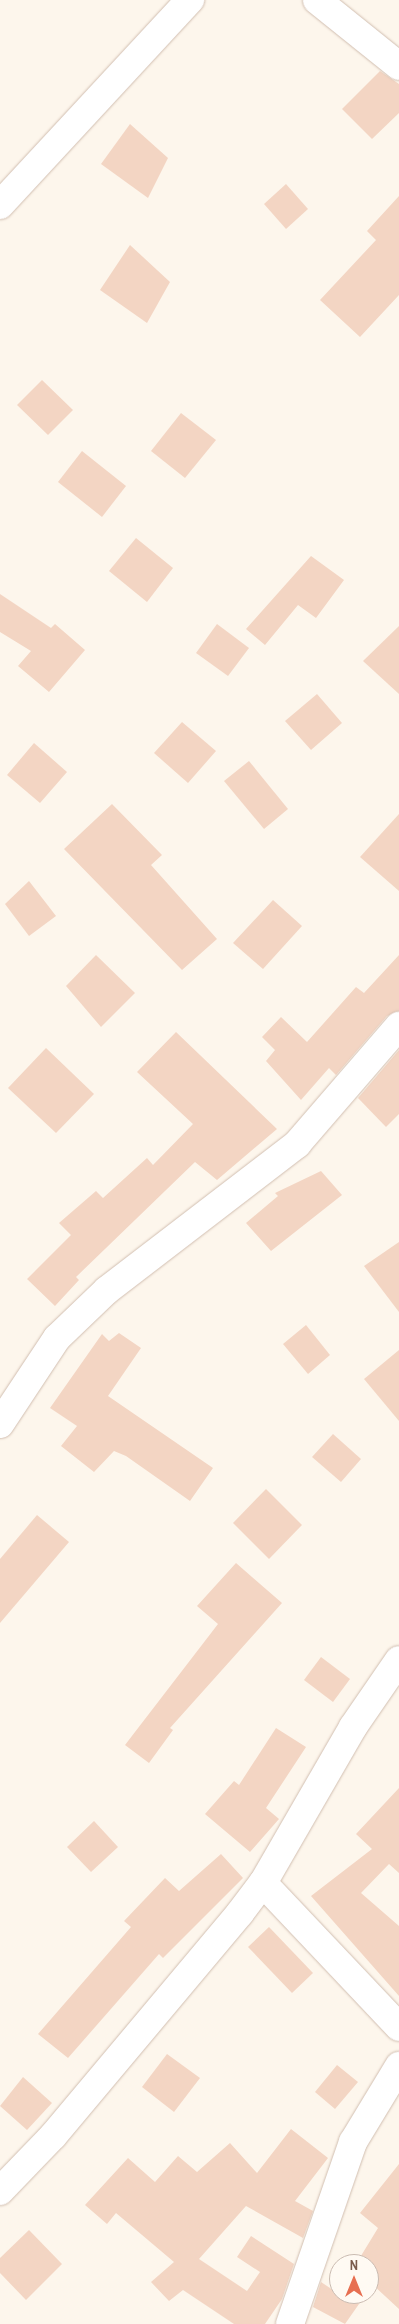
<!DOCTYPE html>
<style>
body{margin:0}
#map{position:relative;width:399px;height:2324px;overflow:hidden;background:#fdf6ec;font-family:"Archivo Narrow",sans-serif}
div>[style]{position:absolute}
.building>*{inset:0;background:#f3d5c3}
.roads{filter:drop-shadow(0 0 1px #d1beb0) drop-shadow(0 0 1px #d1beb0)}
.street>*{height:28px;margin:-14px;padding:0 14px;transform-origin:14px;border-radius:14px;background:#fff}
span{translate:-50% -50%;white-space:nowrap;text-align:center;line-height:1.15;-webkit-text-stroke:5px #fffaf3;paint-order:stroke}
.north{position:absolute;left:329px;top:2254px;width:50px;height:50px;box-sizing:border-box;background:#fffaf3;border:1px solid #cabbb1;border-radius:50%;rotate:0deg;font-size:14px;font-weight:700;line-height:20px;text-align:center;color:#7a5c4d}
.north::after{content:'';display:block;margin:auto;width:18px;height:22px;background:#e76f51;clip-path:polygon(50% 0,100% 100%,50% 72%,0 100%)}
</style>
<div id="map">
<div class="building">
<i style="clip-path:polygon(380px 71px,399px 84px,399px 113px,372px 139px,342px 109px)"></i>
<i style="clip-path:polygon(130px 124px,168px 158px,148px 198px,101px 164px)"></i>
<i style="clip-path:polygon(286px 184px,308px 209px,286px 229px,264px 204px)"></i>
<i style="clip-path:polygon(399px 196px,399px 295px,360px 337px,320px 300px,376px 240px,367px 231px)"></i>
<i style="clip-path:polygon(130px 245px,170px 282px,147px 323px,100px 290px)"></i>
<i style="clip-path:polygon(42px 380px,73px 410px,48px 435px,17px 405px)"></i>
<i style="clip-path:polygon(181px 413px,216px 440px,185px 478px,151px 451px)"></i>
<i style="clip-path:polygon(82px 451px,126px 486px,102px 517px,58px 482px)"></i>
<i style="clip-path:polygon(136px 538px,173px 568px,147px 602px,109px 571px)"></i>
<i style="clip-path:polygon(311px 556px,344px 580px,316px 618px,298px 605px,265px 645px,246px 629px)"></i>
<i style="clip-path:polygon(0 594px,51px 628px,55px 624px,85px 650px,49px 692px,18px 666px,31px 651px,0 632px)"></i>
<i style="clip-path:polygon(217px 624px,249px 648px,228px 676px,196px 653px)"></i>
<i style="clip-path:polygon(399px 626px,399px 694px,363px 661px)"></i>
<i style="clip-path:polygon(317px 694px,342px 723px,311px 750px,285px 721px)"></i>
<i style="clip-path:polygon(182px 722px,216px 751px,188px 783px,154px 753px)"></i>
<i style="clip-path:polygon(34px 743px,67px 772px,40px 803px,7px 775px)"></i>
<i style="clip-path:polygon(249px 761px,288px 809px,264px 829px,224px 781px)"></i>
<i style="clip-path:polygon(112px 804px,162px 855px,151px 865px,217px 939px,182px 970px,64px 849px)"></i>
<i style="clip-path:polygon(399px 814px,399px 891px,360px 857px)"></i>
<i style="clip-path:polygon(29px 881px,56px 916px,29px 936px,5px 904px)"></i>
<i style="clip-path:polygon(273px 900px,302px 926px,263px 969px,233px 943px)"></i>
<i style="clip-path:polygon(96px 955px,135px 993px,101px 1027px,66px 986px)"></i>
<i style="clip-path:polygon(399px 955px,399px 1011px,387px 1016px,336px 1075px,329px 1068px,301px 1100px,266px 1061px,275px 1050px,262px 1037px,281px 1017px,307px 1042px,356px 987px,364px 993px)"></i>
<i style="clip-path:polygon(176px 1032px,277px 1129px,217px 1180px,195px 1162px,76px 1277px,79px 1280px,55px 1306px,27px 1279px,71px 1235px,59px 1223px,96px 1191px,103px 1198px,147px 1158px,153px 1165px,193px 1124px,137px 1072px)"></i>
<i style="clip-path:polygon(46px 1048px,94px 1094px,56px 1133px,8px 1088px)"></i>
<i style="clip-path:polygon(399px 1050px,399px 1114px,386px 1127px,358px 1098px)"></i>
<i style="clip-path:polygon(321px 1171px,342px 1195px,271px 1251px,246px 1223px,278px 1196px,275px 1193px)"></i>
<i style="clip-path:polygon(399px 1242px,399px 1312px,364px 1266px)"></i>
<i style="clip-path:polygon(306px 1325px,330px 1355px,308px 1374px,283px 1344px)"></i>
<i style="clip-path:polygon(119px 1333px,141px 1348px,108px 1396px,213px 1468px,190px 1501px,126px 1456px,114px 1451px,94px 1472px,61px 1446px,77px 1426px,50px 1408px,102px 1334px,109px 1341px)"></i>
<i style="clip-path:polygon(399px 1350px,399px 1421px,364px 1379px)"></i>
<i style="clip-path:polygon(333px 1434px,361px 1459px,341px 1482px,312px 1457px)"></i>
<i style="clip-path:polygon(266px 1489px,302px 1525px,269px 1559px,233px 1523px)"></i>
<i style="clip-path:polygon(37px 1515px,69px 1542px,0 1623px,0 1559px)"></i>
<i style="clip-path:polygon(236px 1563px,282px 1603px,170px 1728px,173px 1730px,149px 1763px,125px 1745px,218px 1624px,197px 1606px)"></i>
<i style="clip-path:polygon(321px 1657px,350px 1679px,333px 1702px,304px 1680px)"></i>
<i style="clip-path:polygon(276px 1728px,306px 1747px,266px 1808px,279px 1819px,250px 1852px,205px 1814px,234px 1781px,239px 1785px)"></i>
<i style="clip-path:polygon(399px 1788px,399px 1873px,389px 1864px,361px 1893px,399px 1926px,399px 1996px,311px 1896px,372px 1849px,356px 1834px)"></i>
<i style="clip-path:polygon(94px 1821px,118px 1847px,91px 1872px,67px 1847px)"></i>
<i style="clip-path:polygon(221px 1854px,243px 1878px,163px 1958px,159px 1954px,68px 2058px,38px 2034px,131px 1927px,124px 1921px,165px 1878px,179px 1891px)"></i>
<i style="clip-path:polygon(269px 1927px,313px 1973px,292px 1993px,248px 1947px)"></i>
<i style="clip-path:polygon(167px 2054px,200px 2078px,174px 2112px,142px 2087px)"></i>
<i style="clip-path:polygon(337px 2065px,358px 2082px,335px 2109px,315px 2092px)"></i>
<i style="clip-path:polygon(23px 2077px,52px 2103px,27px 2130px,0 2106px)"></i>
<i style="clip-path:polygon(291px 2129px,328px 2158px,295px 2201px,313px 2211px,303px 2238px,246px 2206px,199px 2259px,247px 2291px,260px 2272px,237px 2257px,251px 2236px,294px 2264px,282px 2299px,265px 2324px,234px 2324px,183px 2290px,169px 2301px,151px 2282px,174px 2262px,116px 2213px,107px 2224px,85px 2205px,128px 2158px,155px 2182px,178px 2156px,197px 2172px,230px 2143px,257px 2173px)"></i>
<i style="clip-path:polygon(399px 2164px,399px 2309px,372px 2284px,369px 2289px,369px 2264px,356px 2264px,378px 2228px,360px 2213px)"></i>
<i style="clip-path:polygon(29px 2230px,62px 2264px,26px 2300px,0 2273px,0 2258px)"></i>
<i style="clip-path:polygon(321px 2282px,339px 2294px,366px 2294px,345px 2324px,313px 2307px)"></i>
</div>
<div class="roads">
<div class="street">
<i style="left:317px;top:0;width:105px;rotate:38.8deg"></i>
<i style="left:0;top:205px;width:280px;rotate:-47.2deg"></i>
<i style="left:0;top:1424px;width:103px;rotate:-56.5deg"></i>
<i style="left:57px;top:1338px;width:69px;rotate:-43.8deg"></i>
<i style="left:107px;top:1290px;width:240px;rotate:-37.5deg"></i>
<i style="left:297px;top:1144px;width:156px;rotate:-49.2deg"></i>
<i style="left:263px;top:1883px;width:198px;rotate:46.6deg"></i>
<i style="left:0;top:2191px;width:76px;rotate:-46.1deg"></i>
<i style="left:53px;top:2136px;width:291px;rotate:-50deg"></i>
<i style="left:240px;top:1913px;width:38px;rotate:-53deg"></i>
<i style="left:263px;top:1883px;width:180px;rotate:-60deg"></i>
<i style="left:353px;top:1727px;width:81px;rotate:-55.5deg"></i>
<i style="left:290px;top:2324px;width:193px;rotate:-70.9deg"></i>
<i style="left:353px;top:2142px;width:89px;rotate:-58.8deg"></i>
</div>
</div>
<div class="north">N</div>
</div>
